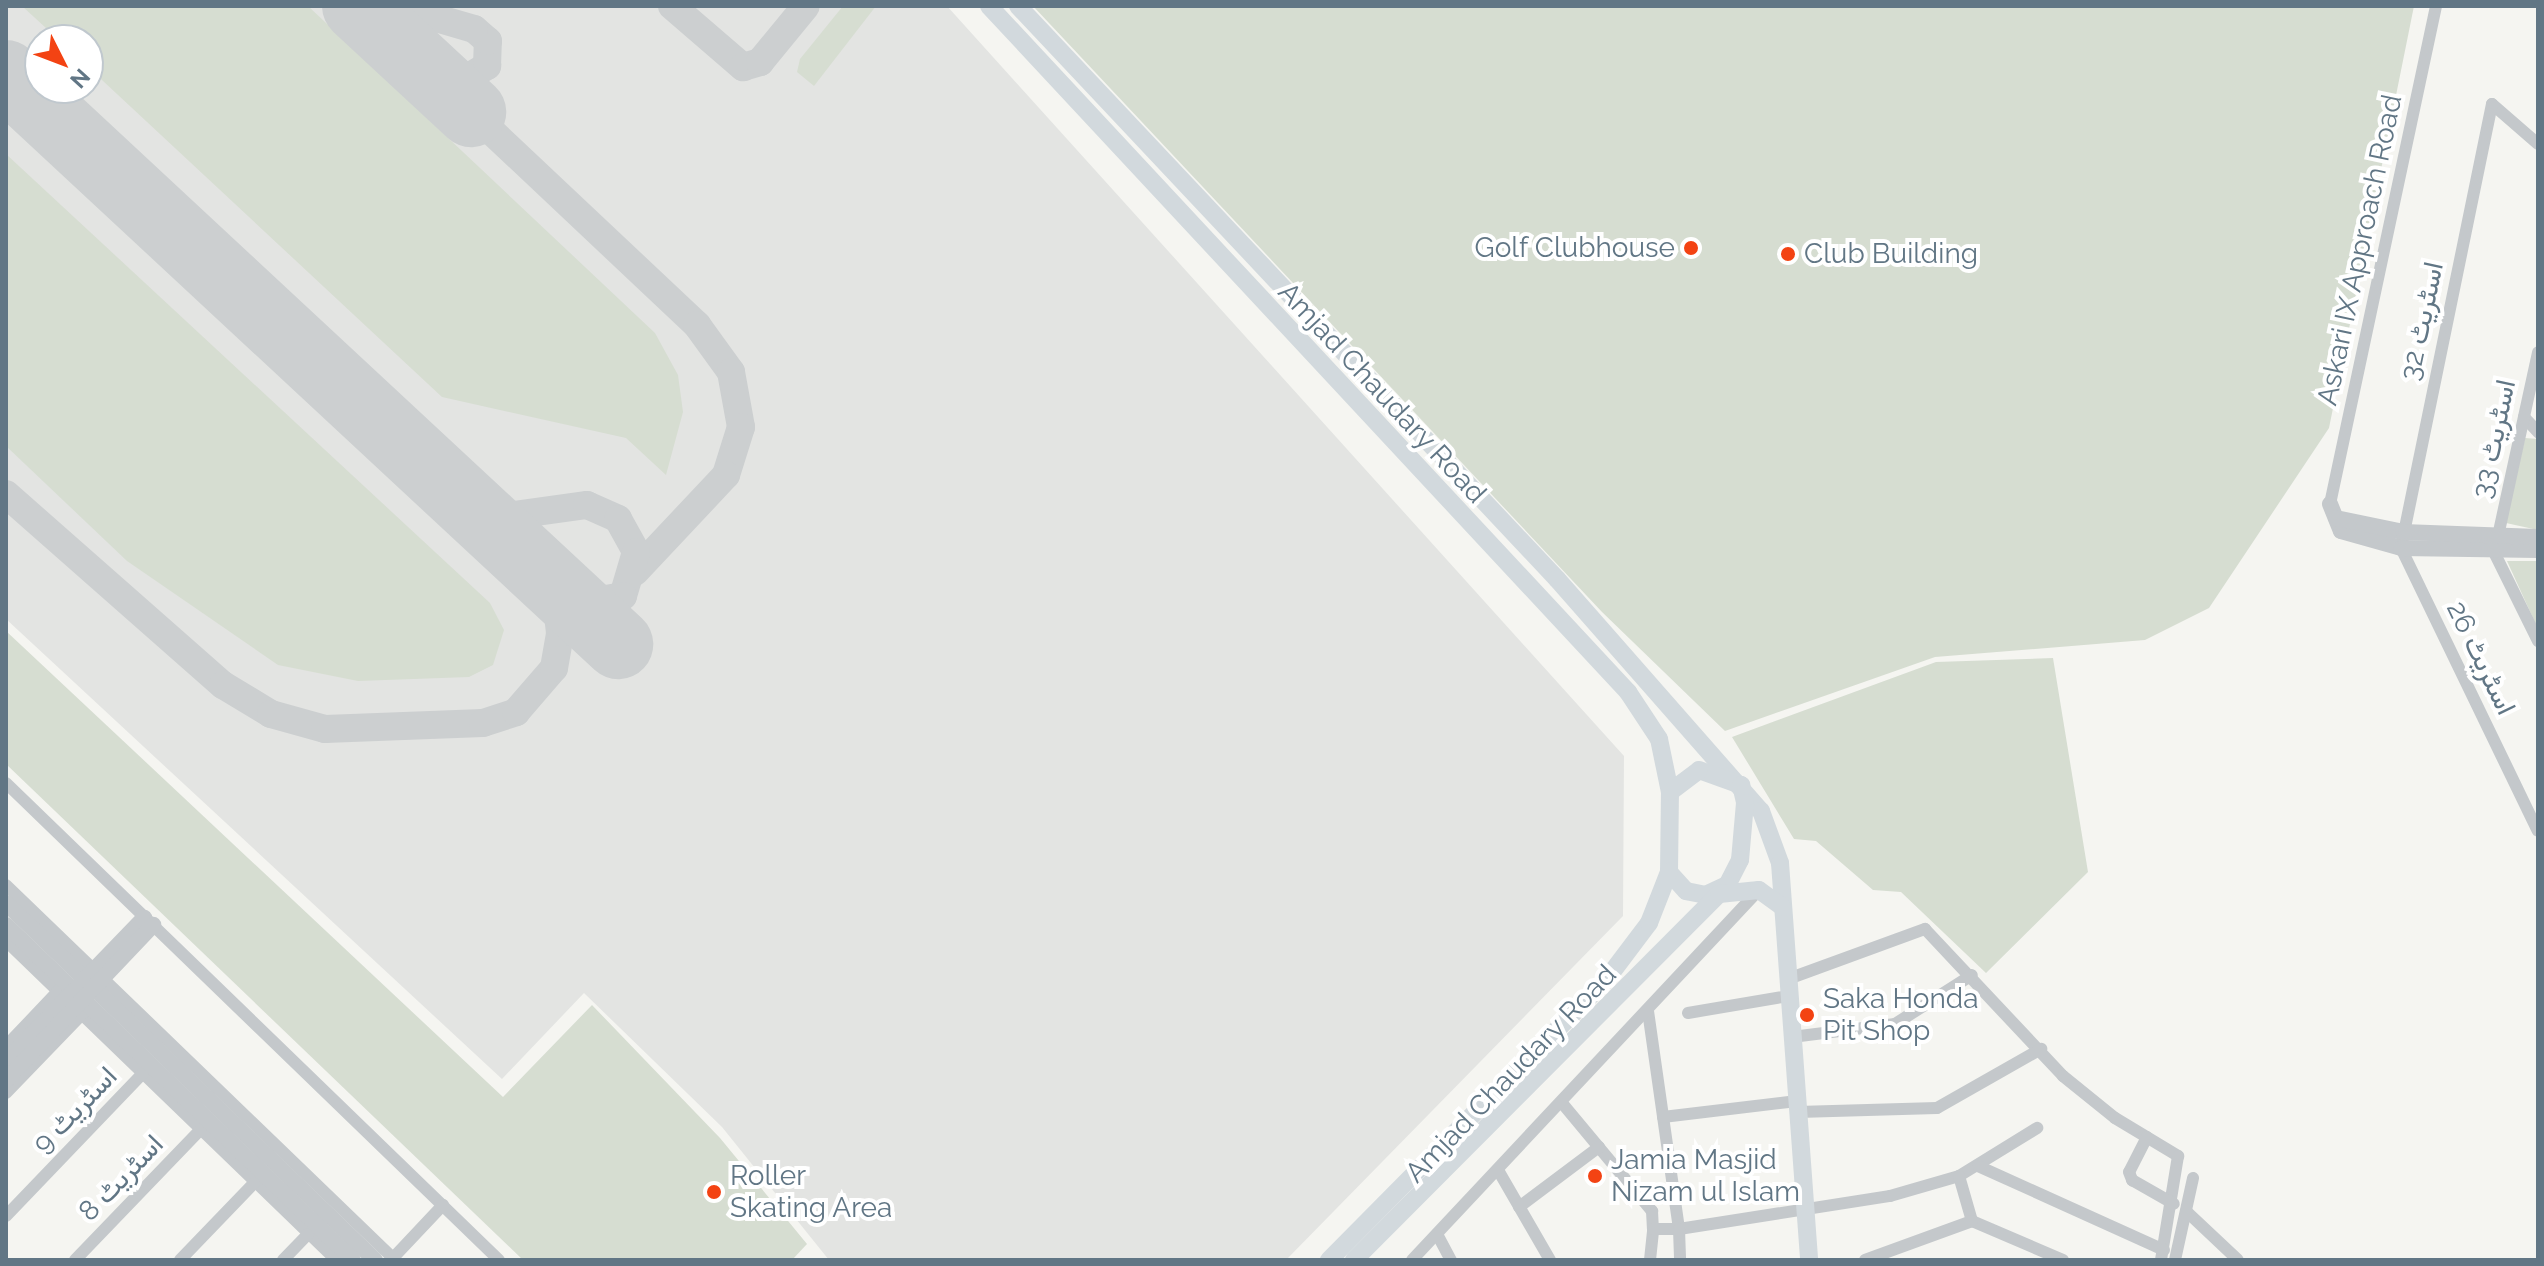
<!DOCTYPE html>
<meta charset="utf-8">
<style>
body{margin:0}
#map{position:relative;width:2544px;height:1266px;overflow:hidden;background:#f5f5f1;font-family:Raleway,Vazirmatn,sans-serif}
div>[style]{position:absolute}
.built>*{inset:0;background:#e3e4e2}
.green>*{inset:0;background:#d6ddd1}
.taxiway>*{height:28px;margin:-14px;padding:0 14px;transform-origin:14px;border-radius:14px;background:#cccfd0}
.runway>*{height:70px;margin:-35px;padding:0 35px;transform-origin:35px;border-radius:35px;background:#cccfd0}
.minor>*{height:12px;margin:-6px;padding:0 6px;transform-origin:6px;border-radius:6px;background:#c4c8cb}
.tertiary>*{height:16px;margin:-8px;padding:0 8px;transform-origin:8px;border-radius:8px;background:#c4c8cb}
.secondary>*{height:18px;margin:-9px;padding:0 9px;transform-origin:9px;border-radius:9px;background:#d2d9dd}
.dots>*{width:22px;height:22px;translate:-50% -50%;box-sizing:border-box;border:4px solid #fff;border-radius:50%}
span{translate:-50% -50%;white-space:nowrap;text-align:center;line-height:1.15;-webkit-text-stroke:8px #fff;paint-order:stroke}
.poi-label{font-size:28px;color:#617685}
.right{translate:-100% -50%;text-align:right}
.left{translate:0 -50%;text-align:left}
.street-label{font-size:28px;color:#617685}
.frame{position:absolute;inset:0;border:8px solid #617685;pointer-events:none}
.north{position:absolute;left:24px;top:24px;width:80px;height:80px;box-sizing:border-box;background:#fff;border:2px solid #c0c8ce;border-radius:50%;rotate:132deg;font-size:22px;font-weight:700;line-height:32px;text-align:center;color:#617685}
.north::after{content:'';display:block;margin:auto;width:28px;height:36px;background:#f34313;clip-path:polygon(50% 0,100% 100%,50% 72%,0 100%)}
</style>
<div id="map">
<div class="built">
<i style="clip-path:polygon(evenodd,6px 6px,947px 6px,1624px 756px,1623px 916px,1286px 1260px,829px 1260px,722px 1127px,584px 993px,502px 1079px,6px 619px,6px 6px,40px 40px,88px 40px,88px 88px,40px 88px,40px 40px)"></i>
</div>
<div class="green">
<i style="clip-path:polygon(22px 6px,308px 6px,655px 333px,678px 375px,683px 412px,666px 475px,626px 438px,442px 397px,88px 67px,88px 40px,59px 40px)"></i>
<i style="clip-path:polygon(843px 6px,876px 6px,814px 86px,797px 72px,800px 59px)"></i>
<i style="clip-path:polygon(1033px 6px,2414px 6px,2329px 428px,2209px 608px,2145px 640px,1935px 657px,1725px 731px,1602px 612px)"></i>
<i style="clip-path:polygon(6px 154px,490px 603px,504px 630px,493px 665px,469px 677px,358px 681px,278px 665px,127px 561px,6px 446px)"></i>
<i style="clip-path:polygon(2525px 438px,2538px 439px,2538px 530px,2506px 523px)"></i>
<i style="clip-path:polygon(2507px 561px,2538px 561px,2538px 629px)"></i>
<i style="clip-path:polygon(6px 631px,503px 1097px,592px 1005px,720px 1138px,807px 1244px,792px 1260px,523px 1260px,6px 764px)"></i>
<i style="clip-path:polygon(2053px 658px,2088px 872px,1986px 973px,1901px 892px,1873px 890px,1816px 841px,1794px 839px,1732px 737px,1936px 662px)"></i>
</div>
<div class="taxiway">
<i style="left:672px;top:6px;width:94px;rotate:40.7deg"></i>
<i style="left:743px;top:67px;width:18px;rotate:-16deg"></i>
<i style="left:760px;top:62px;width:72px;rotate:-50.6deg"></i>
<i style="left:371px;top:19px;width:58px;rotate:50.6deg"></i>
<i style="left:408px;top:64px;width:47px;rotate:33.7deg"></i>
<i style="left:447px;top:90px;width:47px;rotate:-31deg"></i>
<i style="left:487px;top:66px;width:25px;rotate:-88deg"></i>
<i style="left:488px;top:41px;width:18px;rotate:-139deg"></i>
<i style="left:474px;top:29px;width:82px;rotate:-163.8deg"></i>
<i style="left:471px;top:112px;width:311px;rotate:43.3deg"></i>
<i style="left:697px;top:325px;width:58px;rotate:54.1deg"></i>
<i style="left:731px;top:372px;width:56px;rotate:79.7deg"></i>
<i style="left:741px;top:427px;width:50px;rotate:107.4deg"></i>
<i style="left:726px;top:475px;width:133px;rotate:133.2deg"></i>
<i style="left:6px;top:494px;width:289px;rotate:41.4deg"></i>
<i style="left:223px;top:685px;width:56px;rotate:31.1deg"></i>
<i style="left:271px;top:714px;width:56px;rotate:15.5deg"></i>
<i style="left:325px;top:729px;width:158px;rotate:-2.2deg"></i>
<i style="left:483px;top:723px;width:35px;rotate:-18deg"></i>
<i style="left:516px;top:712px;width:58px;rotate:-49.2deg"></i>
<i style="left:554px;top:668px;width:36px;rotate:-80deg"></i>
<i style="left:560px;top:633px;width:47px;rotate:-96.1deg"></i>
<i style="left:474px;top:510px;width:27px;rotate:15deg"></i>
<i style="left:500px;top:517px;width:88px;rotate:-7.9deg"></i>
<i style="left:587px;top:505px;width:34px;rotate:24deg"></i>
<i style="left:618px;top:519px;width:38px;rotate:61deg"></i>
<i style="left:636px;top:552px;width:46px;rotate:106.5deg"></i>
<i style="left:623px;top:596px;width:29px;rotate:170deg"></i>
<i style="left:594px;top:601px;width:42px;rotate:-159deg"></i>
</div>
<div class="runway">
<i style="left:357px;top:6px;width:156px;rotate:42.9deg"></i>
<i style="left:6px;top:75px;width:836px;rotate:42.91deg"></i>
</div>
<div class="minor">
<i style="left:2538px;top:144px;width:61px;rotate:-139deg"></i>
<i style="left:2492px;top:104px;width:453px;rotate:101.6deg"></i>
<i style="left:2401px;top:548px;width:314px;rotate:64.2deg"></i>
<i style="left:2524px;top:417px;width:21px;rotate:47deg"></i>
<i style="left:2330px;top:504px;width:509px;rotate:-77.98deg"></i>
<i style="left:2498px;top:536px;width:188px;rotate:-77.7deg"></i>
<i style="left:2493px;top:550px;width:102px;rotate:63.7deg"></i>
<i style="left:6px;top:783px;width:686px;rotate:44.06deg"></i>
<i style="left:6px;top:885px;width:540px;rotate:43.95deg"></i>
<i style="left:6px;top:941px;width:459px;rotate:44deg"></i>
<i style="left:1788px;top:979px;width:146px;rotate:-20.1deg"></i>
<i style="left:1925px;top:929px;width:202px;rotate:46.8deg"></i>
<i style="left:2063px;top:1076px;width:67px;rotate:38.9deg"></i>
<i style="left:2115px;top:1118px;width:74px;rotate:31.1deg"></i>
<i style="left:2178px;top:1156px;width:105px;rotate:99.3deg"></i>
<i style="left:1648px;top:1011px;width:220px;rotate:81.9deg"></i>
<i style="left:1679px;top:1229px;width:214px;rotate:-8.9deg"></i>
<i style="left:1890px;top:1196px;width:72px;rotate:-16.2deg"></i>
<i style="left:1959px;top:1176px;width:92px;rotate:-31.6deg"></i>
<i style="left:1688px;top:1013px;width:102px;rotate:-9.6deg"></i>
<i style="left:1792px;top:1037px;width:104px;rotate:-7.2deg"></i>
<i style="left:1895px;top:1024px;width:91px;rotate:-32.5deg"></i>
<i style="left:6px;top:1046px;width:81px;rotate:-46.5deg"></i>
<i style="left:6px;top:1093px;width:117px;rotate:-46deg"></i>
<i style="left:1562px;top:1103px;width:141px;rotate:50.2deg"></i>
<i style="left:1652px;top:1211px;width:18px;rotate:87deg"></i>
<i style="left:1798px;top:1112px;width:139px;rotate:-1.6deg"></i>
<i style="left:1937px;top:1108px;width:120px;rotate:-29.6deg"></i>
<i style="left:1663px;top:1117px;width:135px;rotate:-6.8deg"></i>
<i style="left:2147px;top:1137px;width:39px;rotate:117deg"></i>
<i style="left:2129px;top:1172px;width:9px;rotate:69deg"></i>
<i style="left:2132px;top:1180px;width:48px;rotate:29.7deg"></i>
<i style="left:1978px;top:1166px;width:204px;rotate:24.3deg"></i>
<i style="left:1498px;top:1170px;width:104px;rotate:60deg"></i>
<i style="left:1959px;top:1176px;width:47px;rotate:73.9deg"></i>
<i style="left:1972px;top:1221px;width:99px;rotate:23.2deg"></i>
<i style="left:1519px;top:1207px;width:100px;rotate:-36.9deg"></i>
<i style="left:2186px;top:1211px;width:71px;rotate:43.3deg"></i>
<i style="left:6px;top:1216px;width:199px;rotate:-46.2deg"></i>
<i style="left:1437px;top:1234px;width:30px;rotate:62deg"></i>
<i style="left:393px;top:1258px;width:73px;rotate:-46.7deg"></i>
<i style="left:75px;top:1260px;width:182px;rotate:-46.1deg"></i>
<i style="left:180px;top:1260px;width:108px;rotate:-46.1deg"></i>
<i style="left:283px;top:1260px;width:36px;rotate:-46deg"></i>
<i style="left:1412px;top:1260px;width:507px;rotate:-46.84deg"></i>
<i style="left:1650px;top:1260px;width:31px;rotate:-84deg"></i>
<i style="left:1653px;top:1229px;width:26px"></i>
<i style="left:1679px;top:1229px;width:31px;rotate:88deg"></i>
<i style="left:1865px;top:1260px;width:114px;rotate:-20deg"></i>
<i style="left:2175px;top:1260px;width:84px;rotate:-77.6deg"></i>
</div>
<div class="tertiary">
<i style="left:2330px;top:504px;width:29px;rotate:68deg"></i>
<i style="left:2341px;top:531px;width:62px;rotate:15.8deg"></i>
<i style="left:2401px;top:548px;width:137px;rotate:0.8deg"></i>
<i style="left:2336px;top:518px;width:68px;rotate:11.8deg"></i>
<i style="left:2403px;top:532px;width:135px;rotate:2.1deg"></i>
<i style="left:6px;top:903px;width:513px;rotate:44.05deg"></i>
<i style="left:6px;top:925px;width:482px;rotate:44deg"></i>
<i style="left:6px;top:1061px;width:199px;rotate:-46deg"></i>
<i style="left:6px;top:1080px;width:214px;rotate:-46.5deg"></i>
</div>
<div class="secondary">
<i style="left:989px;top:6px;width:938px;rotate:47.03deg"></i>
<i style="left:1628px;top:692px;width:56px;rotate:56.6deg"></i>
<i style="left:1659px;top:739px;width:54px;rotate:78.3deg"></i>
<i style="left:1018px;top:6px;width:787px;rotate:46.75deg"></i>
<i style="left:1557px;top:579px;width:309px;rotate:48.7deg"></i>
<i style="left:1761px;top:811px;width:55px;rotate:69.9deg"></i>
<i style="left:1780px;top:863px;width:398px;rotate:85.8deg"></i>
<i style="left:1699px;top:770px;width:45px;rotate:19.7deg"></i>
<i style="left:1741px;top:785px;width:18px;rotate:77deg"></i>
<i style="left:1745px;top:803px;width:57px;rotate:95deg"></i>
<i style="left:1740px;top:860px;width:28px;rotate:117deg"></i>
<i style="left:1727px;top:885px;width:23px;rotate:155deg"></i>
<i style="left:1706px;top:895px;width:20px;rotate:-169deg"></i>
<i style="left:1686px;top:891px;width:25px;rotate:-132deg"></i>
<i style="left:1669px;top:872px;width:80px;rotate:-89.3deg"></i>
<i style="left:1670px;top:792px;width:36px;rotate:-37deg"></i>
<i style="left:1329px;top:1260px;width:394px;rotate:-45.3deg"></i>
<i style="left:1606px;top:980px;width:71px;rotate:-53deg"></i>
<i style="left:1649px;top:923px;width:55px;rotate:-68.6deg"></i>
<i style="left:1354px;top:1260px;width:517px;rotate:-45.08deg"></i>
<i style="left:1719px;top:894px;width:40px;rotate:-5.7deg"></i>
<i style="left:1759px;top:890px;width:29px;rotate:36deg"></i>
</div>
<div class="dots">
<i style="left:1691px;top:248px;background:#f34313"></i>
<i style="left:1788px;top:254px;background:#f34313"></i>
<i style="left:1807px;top:1015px;background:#f34313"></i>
<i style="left:1595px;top:1176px;background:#f34313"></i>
<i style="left:714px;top:1192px;background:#f34313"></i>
</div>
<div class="poi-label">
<span class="right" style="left:1675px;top:248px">Golf Clubhouse</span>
<span class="left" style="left:1804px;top:254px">Club Building</span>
<span class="left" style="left:1823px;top:1015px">Saka Honda<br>Pit Shop</span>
<span class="left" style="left:1611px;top:1176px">Jamia Masjid<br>Nizam ul Islam</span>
<span class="left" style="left:730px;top:1192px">Roller<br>Skating Area</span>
</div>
<div class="street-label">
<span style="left:2360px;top:250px;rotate:-78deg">Askari IX Approach Road</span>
<span style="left:2422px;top:321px;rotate:-78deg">اسٹریٹ 32</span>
<span style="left:1382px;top:393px;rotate:47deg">Amjad Chaudary Road</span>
<span style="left:2494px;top:439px;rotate:-78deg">اسٹریٹ 33</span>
<span style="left:2481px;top:658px;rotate:64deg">اسٹریٹ 26</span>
<span style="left:1511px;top:1074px;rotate:-46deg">Amjad Chaudary Road</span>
<span style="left:75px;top:1110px;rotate:-46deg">اسٹریٹ 9</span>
<span style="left:121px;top:1178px;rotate:-46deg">اسٹریٹ 8</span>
</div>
<div class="frame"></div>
<div class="north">N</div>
</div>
